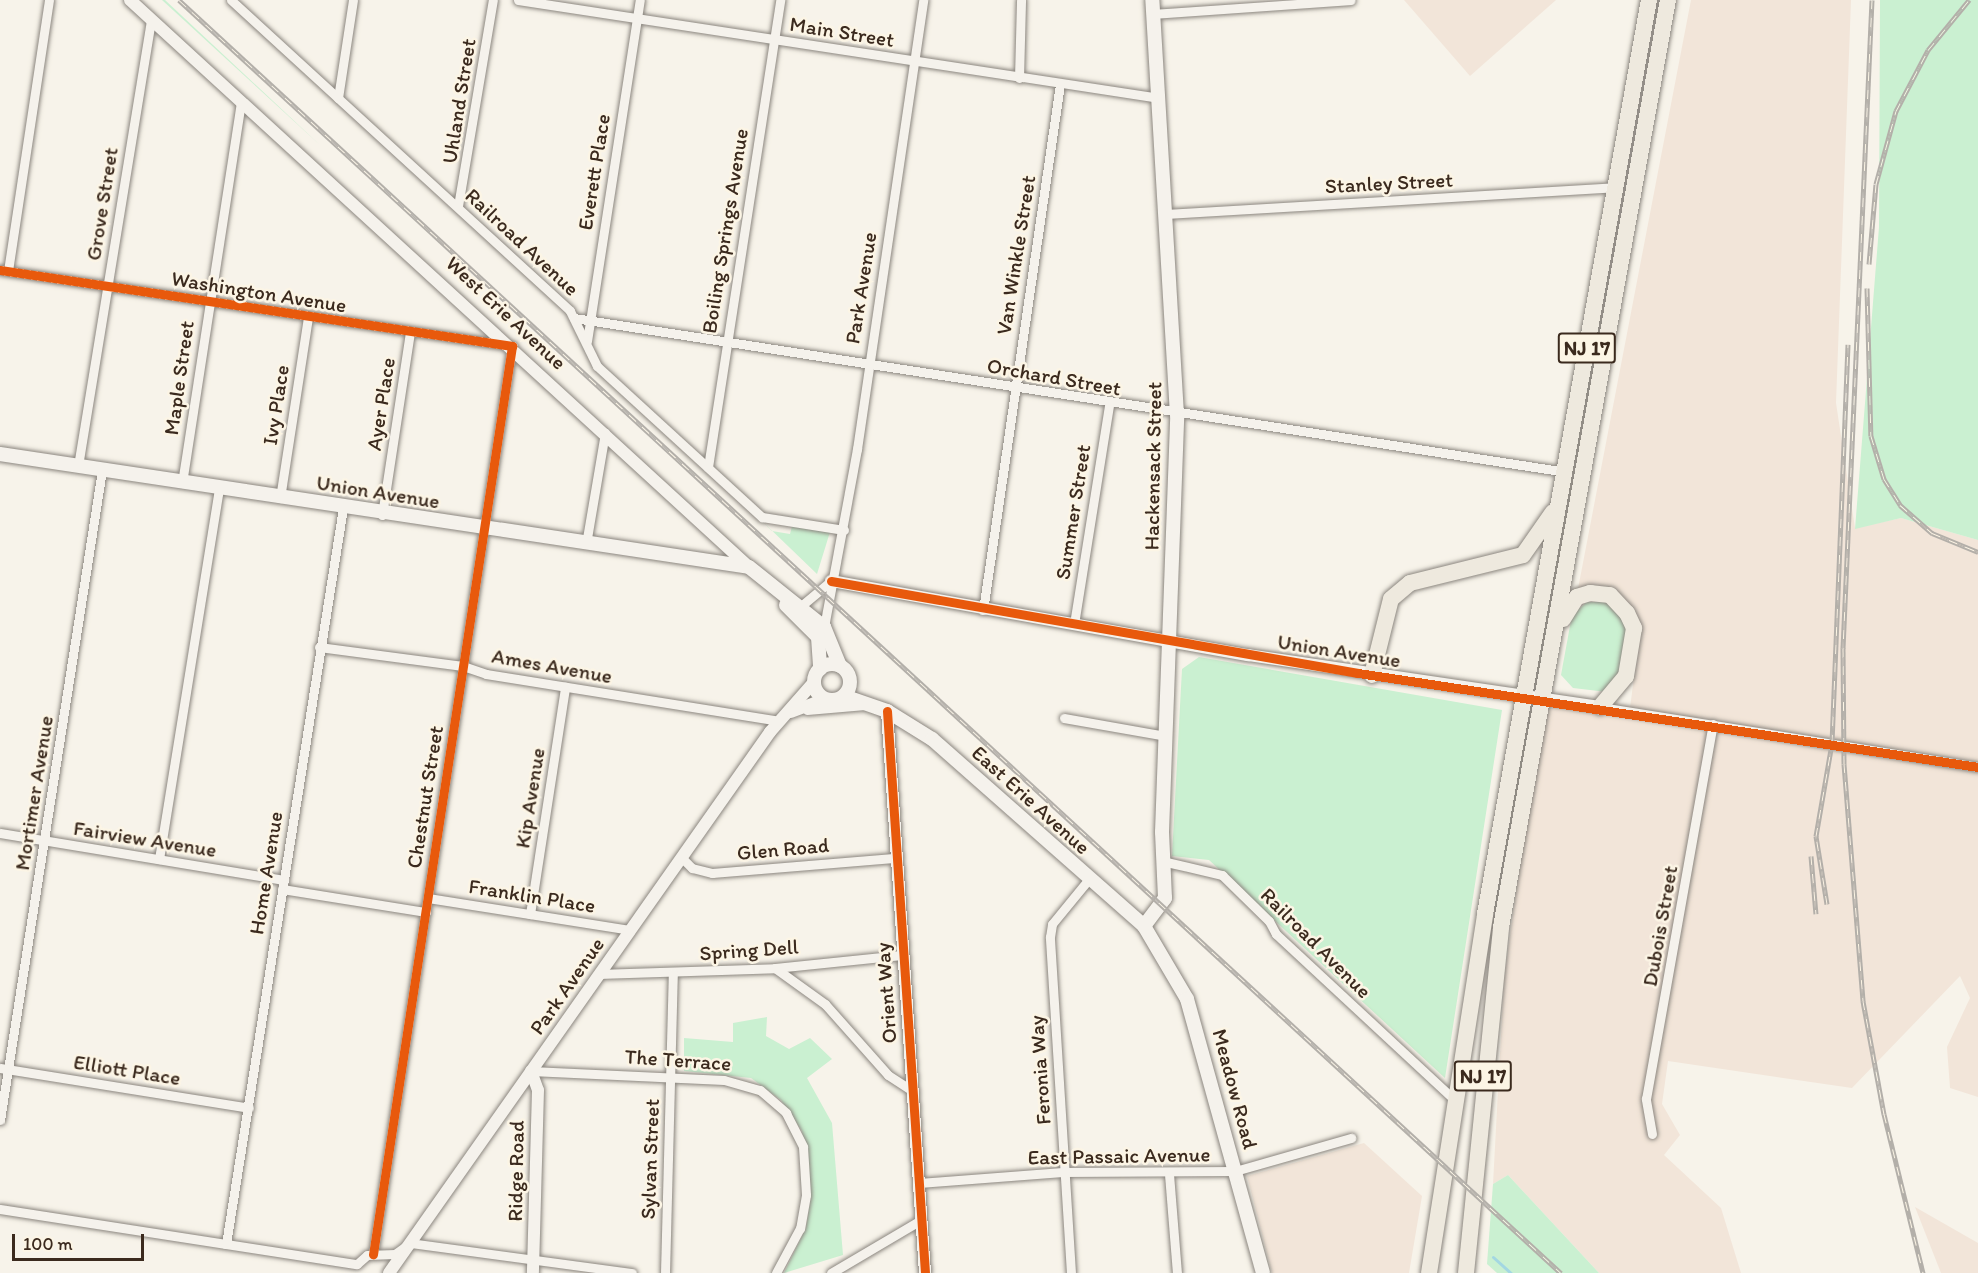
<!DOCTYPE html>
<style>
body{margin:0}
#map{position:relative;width:1978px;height:1273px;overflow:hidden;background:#f7f3ea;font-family:Itim,sans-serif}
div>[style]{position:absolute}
.built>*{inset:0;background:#f2e5d9}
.green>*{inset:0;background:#caf0d1}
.stream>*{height:3px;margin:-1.5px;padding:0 1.5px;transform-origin:1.5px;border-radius:1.5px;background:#a3d7e2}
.roads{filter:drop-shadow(0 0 2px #8b867f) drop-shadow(0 0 2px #8b867f)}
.minor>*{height:9px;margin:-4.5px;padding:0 4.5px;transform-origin:4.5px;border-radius:4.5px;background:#f5f2ec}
.tertiary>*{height:12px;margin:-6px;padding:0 6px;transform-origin:6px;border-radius:6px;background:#f5f2ec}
.secondary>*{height:14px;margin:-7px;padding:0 7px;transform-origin:7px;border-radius:7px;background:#f5f2ec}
.secondary>.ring{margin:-7px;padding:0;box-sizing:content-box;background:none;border:14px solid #f5f2ec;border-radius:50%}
.trunk>*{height:16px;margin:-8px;padding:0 8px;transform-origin:8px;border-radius:8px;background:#eee9de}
.rail>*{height:5px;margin-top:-2.5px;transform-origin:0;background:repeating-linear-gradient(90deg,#fcf5e5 0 9px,#b3afa9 0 18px);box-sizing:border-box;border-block:2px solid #b3afa9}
.cycleway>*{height:9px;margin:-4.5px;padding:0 4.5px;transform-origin:4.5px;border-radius:4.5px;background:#e8590c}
span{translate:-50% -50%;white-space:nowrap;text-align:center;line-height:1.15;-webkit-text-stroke:5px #fcf5e5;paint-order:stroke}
.shield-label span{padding:2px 4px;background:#fcf5e5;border:2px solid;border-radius:4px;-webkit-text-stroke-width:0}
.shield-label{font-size:20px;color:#3b2a1e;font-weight:700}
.street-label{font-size:21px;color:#3b2a1e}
.scale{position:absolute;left:12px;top:1234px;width:132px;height:27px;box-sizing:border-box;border:3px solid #3b2a1e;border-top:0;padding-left:8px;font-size:18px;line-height:21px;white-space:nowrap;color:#3b2a1e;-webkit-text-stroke:4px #fcf5e5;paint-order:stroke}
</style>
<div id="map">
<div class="built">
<i style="clip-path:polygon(1404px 0,1556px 0,1470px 76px)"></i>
<i style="clip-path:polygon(1691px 0,1851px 0,1836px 403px,1855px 528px,1901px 518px,1978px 540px,1978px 1097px,1950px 1088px,1947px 1047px,1970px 998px,1960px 976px,1852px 1088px,1668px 1061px,1662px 1104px,1680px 1135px,1664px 1155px,1721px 1208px,1741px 1273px,1599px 1273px,1508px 1175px,1493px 1184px,1504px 979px,1543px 699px,1630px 708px,1640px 631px,1636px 615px,1577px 594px)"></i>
<i style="clip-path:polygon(1364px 1143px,1422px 1196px,1409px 1273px,1272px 1273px,1247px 1176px)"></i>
<i style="clip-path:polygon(1915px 1207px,1978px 1243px,1978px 1273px,1941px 1273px)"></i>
</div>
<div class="green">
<i style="clip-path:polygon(162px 0,165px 0,321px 146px)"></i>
<i style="clip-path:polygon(1880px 0,1978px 0,1978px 540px,1901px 518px,1855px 529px,1879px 227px)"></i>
<i style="clip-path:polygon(760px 519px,772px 531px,790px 534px,792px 526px,830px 532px,817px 574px)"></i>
<i style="clip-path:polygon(1587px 602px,1607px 602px,1627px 623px,1620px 677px,1607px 692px,1573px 688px,1561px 675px,1572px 615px)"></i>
<i style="clip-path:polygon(1199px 657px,1502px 710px,1445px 1078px,1209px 860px,1172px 856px,1182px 669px)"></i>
<i style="clip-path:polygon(767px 1017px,766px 1036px,789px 1049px,810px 1038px,832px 1059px,807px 1078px,832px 1123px,843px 1255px,784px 1273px,806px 1228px,811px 1197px,802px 1131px,781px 1100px,751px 1078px,684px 1071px,684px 1038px,733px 1042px,733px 1023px)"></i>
<i style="clip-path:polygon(1508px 1175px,1599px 1273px,1497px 1273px,1487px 1264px,1493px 1184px)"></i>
</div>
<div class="stream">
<i style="left:1493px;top:1257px;width:24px;rotate:42deg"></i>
</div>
<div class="roads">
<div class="minor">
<i style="left:231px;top:0;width:460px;rotate:42.5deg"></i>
<i style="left:570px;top:311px;width:61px;rotate:63.9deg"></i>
<i style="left:597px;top:366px;width:224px;rotate:42.5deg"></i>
<i style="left:762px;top:517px;width:83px;rotate:9deg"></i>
<i style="left:518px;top:0;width:649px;rotate:8.68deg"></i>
<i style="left:1153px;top:14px;width:198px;rotate:-4deg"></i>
<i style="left:1019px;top:78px;width:78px;rotate:-88.5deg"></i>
<i style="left:338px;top:98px;width:99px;rotate:-81.3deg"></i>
<i style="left:458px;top:206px;width:209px;rotate:-80.4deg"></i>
<i style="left:1166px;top:214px;width:449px;rotate:-3.4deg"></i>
<i style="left:0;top:270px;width:518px;rotate:8.44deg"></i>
<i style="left:512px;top:346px;width:919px;rotate:98.7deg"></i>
<i style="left:8px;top:271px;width:274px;rotate:-81.4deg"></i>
<i style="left:574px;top:318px;width:1004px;rotate:8.82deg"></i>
<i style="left:587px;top:341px;width:345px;rotate:-81.2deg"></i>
<i style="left:78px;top:466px;width:453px;rotate:-80.7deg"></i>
<i style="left:708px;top:467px;width:473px;rotate:-81.2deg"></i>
<i style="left:182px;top:483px;width:387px;rotate:-81.2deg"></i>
<i style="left:280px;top:498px;width:183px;rotate:-81.2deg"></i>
<i style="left:382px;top:515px;width:184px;rotate:-81.3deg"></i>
<i style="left:586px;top:544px;width:113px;rotate:-80.3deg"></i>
<i style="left:801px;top:606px;width:39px;rotate:-40deg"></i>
<i style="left:983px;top:610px;width:532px;rotate:-81.67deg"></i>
<i style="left:1074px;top:624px;width:222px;rotate:-80.9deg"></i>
<i style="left:824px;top:627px;width:181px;rotate:-79.5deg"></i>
<i style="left:857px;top:449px;width:454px;rotate:-81.6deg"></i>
<i style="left:319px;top:647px;width:145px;rotate:7.5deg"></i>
<i style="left:463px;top:666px;width:24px;rotate:19deg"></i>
<i style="left:486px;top:674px;width:296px;rotate:9.1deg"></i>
<i style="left:1600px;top:707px;width:383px;rotate:9deg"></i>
<i style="left:807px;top:710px;width:58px;rotate:-4.9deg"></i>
<i style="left:1064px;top:718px;width:104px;rotate:10deg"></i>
<i style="left:0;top:833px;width:288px;rotate:9.4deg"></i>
<i style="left:681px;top:857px;width:16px;rotate:45deg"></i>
<i style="left:692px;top:868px;width:21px;rotate:14deg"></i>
<i style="left:712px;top:873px;width:182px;rotate:-4.7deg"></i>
<i style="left:159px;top:859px;width:376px;rotate:-80.8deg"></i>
<i style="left:1162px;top:861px;width:62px;rotate:13.1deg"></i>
<i style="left:1222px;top:875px;width:66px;rotate:44.4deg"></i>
<i style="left:1269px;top:921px;width:15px;rotate:62deg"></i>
<i style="left:1276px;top:934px;width:246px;rotate:42.9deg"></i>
<i style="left:282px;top:889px;width:146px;rotate:9.1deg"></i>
<i style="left:428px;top:898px;width:204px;rotate:9deg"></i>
<i style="left:530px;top:914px;width:230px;rotate:-81.2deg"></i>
<i style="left:775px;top:968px;width:62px;rotate:35.8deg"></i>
<i style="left:825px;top:1004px;width:95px;rotate:48.4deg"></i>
<i style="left:888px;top:1075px;width:27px;rotate:33deg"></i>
<i style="left:598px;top:974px;width:177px;rotate:-1.9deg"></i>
<i style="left:775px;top:968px;width:127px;rotate:-5.9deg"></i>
<i style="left:0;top:1068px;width:252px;rotate:9.1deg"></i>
<i style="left:531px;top:1071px;width:193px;rotate:2.7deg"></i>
<i style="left:724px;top:1080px;width:37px;rotate:16deg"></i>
<i style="left:760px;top:1090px;width:35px;rotate:41deg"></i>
<i style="left:786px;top:1113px;width:38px;rotate:63deg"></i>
<i style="left:803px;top:1147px;width:48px;rotate:86.4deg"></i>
<i style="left:806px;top:1195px;width:34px;rotate:100deg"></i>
<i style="left:800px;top:1228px;width:51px;rotate:118.1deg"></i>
<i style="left:0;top:1120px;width:658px;rotate:-81.08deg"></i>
<i style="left:1652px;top:1134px;width:36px;rotate:-100deg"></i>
<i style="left:1646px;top:1099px;width:381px;rotate:-79.9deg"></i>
<i style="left:1169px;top:1174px;width:99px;rotate:85.4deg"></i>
<i style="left:919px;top:1183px;width:144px;rotate:-4.4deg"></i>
<i style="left:1063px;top:1172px;width:172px;rotate:-0.3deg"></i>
<i style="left:1235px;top:1171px;width:121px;rotate:-15.9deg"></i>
<i style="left:0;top:1209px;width:361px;rotate:8.8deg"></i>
<i style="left:226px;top:1244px;width:745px;rotate:-80.97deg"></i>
<i style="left:357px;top:1264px;width:13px;rotate:-42deg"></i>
<i style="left:367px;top:1255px;width:28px;rotate:-2deg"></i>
<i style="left:395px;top:1254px;width:19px;rotate:-36deg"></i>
<i style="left:410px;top:1243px;width:224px;rotate:7.7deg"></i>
<i style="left:665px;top:1273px;width:300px;rotate:-88.5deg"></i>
<i style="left:831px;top:1273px;width:104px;rotate:-30.5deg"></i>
<i style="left:1071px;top:1273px;width:337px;rotate:-93.6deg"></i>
<i style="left:1050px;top:937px;width:13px;rotate:-81deg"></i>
<i style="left:1052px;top:924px;width:58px;rotate:-50.6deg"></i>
</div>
<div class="tertiary">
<i style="left:130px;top:0;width:839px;rotate:42.49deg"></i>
<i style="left:831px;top:581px;width:424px;rotate:10.1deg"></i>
<i style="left:1248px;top:655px;width:356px;rotate:8.4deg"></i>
<i style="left:887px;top:711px;width:563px;rotate:86.13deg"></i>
<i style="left:791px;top:712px;width:36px;rotate:-21deg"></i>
<i style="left:531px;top:1071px;width:20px;rotate:70deg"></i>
<i style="left:538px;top:1090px;width:183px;rotate:91.6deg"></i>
<i style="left:389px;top:1273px;width:662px;rotate:-54.84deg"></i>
<i style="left:770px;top:732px;width:67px;rotate:-48.7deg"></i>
</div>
<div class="secondary">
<i style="left:0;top:454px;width:757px;rotate:8.58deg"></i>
<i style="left:749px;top:567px;width:96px;rotate:38.7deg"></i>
<i style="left:824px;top:627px;width:42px;rotate:67.7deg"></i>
<i style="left:786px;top:605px;width:45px;rotate:45deg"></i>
<i style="left:818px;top:637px;width:32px;rotate:86deg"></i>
<i class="ring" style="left:814px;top:664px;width:22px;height:22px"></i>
<i style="left:844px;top:696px;width:46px;rotate:19.2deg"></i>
<i style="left:887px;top:711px;width:53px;rotate:31.9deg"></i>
<i style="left:932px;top:739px;width:283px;rotate:41.4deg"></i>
<i style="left:1144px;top:926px;width:85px;rotate:59.5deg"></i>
<i style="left:1187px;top:999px;width:284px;rotate:74.5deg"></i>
<i style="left:1144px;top:926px;width:35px;rotate:-53deg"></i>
<i style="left:1165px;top:898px;width:66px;rotate:-92.6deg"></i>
<i style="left:1162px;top:832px;width:417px;rotate:-87.9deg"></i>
<i style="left:1177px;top:415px;width:416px;rotate:-93.4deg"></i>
</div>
<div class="trunk">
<i style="left:1563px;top:619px;width:26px;rotate:-58deg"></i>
<i style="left:1577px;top:597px;width:14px;rotate:-17deg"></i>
<i style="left:1590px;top:593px;width:20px;rotate:6deg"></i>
<i style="left:1610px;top:595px;width:25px;rotate:47deg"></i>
<i style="left:1627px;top:613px;width:17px;rotate:65deg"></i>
<i style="left:1634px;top:628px;width:49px;rotate:99.5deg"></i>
<i style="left:1626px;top:676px;width:40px;rotate:130deg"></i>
<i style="left:1372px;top:675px;width:78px;rotate:-76deg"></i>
<i style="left:1391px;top:599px;width:25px;rotate:-40deg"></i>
<i style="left:1410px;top:583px;width:116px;rotate:-13.9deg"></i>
<i style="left:1523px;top:555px;width:52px;rotate:-55.1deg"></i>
<i style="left:1429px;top:1273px;width:363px;rotate:-81.1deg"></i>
<i style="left:1485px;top:914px;width:929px;rotate:-79.83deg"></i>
<i style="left:1466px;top:1273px;width:348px;rotate:-84.2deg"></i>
<i style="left:1501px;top:927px;width:942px;rotate:-79.79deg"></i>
</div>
</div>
<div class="rail">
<i style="left:179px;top:0;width:1879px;rotate:42.65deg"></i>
<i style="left:1872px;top:0;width:649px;rotate:92.56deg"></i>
<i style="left:1843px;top:648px;width:116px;rotate:89.5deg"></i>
<i style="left:1844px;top:764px;width:238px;rotate:85.4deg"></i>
<i style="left:1863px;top:1001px;width:115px;rotate:79.5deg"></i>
<i style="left:1884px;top:1114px;width:164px;rotate:76.2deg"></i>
<i style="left:1869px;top:264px;width:80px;rotate:-85deg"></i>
<i style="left:1876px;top:184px;width:76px;rotate:-74.7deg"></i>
<i style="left:1896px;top:111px;width:69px;rotate:-62.3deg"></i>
<i style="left:1928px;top:50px;width:65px;rotate:-50.6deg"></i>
<i style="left:1867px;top:288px;width:148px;rotate:88.5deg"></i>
<i style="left:1871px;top:436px;width:45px;rotate:73.2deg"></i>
<i style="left:1884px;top:479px;width:31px;rotate:58deg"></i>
<i style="left:1900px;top:505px;width:43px;rotate:41.2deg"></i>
<i style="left:1932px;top:533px;width:50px;rotate:22.4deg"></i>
<i style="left:1811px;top:856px;width:58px;rotate:85.1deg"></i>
<i style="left:1827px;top:904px;width:69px;rotate:-99.2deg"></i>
<i style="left:1816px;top:836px;width:94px;rotate:-80.2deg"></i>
<i style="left:1832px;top:743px;width:399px;rotate:-87.7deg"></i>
</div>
<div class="cycleway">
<i style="left:0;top:270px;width:518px;rotate:8.44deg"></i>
<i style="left:512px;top:346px;width:919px;rotate:98.7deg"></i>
<i style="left:831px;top:581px;width:535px;rotate:9.9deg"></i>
<i style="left:1358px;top:673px;width:627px;rotate:8.62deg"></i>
<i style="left:887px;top:711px;width:563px;rotate:86.13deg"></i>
</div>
<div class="shield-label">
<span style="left:1587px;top:348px">NJ 17</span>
<span style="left:1483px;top:1076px">NJ 17</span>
</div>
<div class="street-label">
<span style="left:842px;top:32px;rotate:9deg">Main Street</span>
<span style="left:459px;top:101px;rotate:-81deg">Uhland Street</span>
<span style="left:594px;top:172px;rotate:-81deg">Everett Place</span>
<span style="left:1389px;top:183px;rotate:-3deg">Stanley Street</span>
<span style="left:102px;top:204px;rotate:-81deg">Grove Street</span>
<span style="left:725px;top:231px;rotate:-81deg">Boiling Springs Avenue</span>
<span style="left:522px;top:242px;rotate:43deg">Railroad Avenue</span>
<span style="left:1016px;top:255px;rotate:-81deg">Van Winkle Street</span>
<span style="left:861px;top:288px;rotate:-81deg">Park Avenue</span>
<span style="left:259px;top:292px;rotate:9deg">Washington Avenue</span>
<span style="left:506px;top:313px;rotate:43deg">West Erie Avenue</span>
<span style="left:1054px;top:377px;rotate:10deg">Orchard Street</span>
<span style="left:179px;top:378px;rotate:-82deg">Maple Street</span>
<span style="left:381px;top:404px;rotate:-81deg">Ayer Place</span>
<span style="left:276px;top:405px;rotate:-81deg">Ivy Place</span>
<span style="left:1153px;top:466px;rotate:-89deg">Hackensack Street</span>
<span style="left:378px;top:492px;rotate:9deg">Union Avenue</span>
<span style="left:1073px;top:512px;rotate:-81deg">Summer Street</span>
<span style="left:1339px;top:651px;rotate:9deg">Union Avenue</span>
<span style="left:552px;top:666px;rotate:10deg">Ames Avenue</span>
<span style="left:34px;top:793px;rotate:-81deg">Mortimer Avenue</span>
<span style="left:425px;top:797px;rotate:-81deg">Chestnut Street</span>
<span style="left:530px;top:798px;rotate:-81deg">Kip Avenue</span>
<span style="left:1031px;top:800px;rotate:42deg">East Erie Avenue</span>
<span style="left:145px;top:839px;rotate:9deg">Fairview Avenue</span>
<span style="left:783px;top:849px;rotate:-5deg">Glen Road</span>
<span style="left:266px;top:873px;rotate:-81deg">Home Avenue</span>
<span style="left:532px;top:896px;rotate:9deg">Franklin Place</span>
<span style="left:1660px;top:926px;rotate:-80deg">Dubois Street</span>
<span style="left:1316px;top:943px;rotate:45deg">Railroad Avenue</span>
<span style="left:749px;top:950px;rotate:-4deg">Spring Dell</span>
<span style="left:567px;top:986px;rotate:-55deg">Park Avenue</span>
<span style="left:886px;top:993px;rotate:-94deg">Orient Way</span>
<span style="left:678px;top:1060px;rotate:4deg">The Terrace</span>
<span style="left:127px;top:1070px;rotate:9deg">Elliott Place</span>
<span style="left:1040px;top:1070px;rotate:-94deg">Feronia Way</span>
<span style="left:1235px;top:1089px;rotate:75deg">Meadow Road</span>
<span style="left:1119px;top:1156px;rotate:-1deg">East Passaic Avenue</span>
<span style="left:650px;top:1159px;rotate:-88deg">Sylvan Street</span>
<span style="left:516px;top:1171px;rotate:-89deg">Ridge Road</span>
</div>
<div class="scale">100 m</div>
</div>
